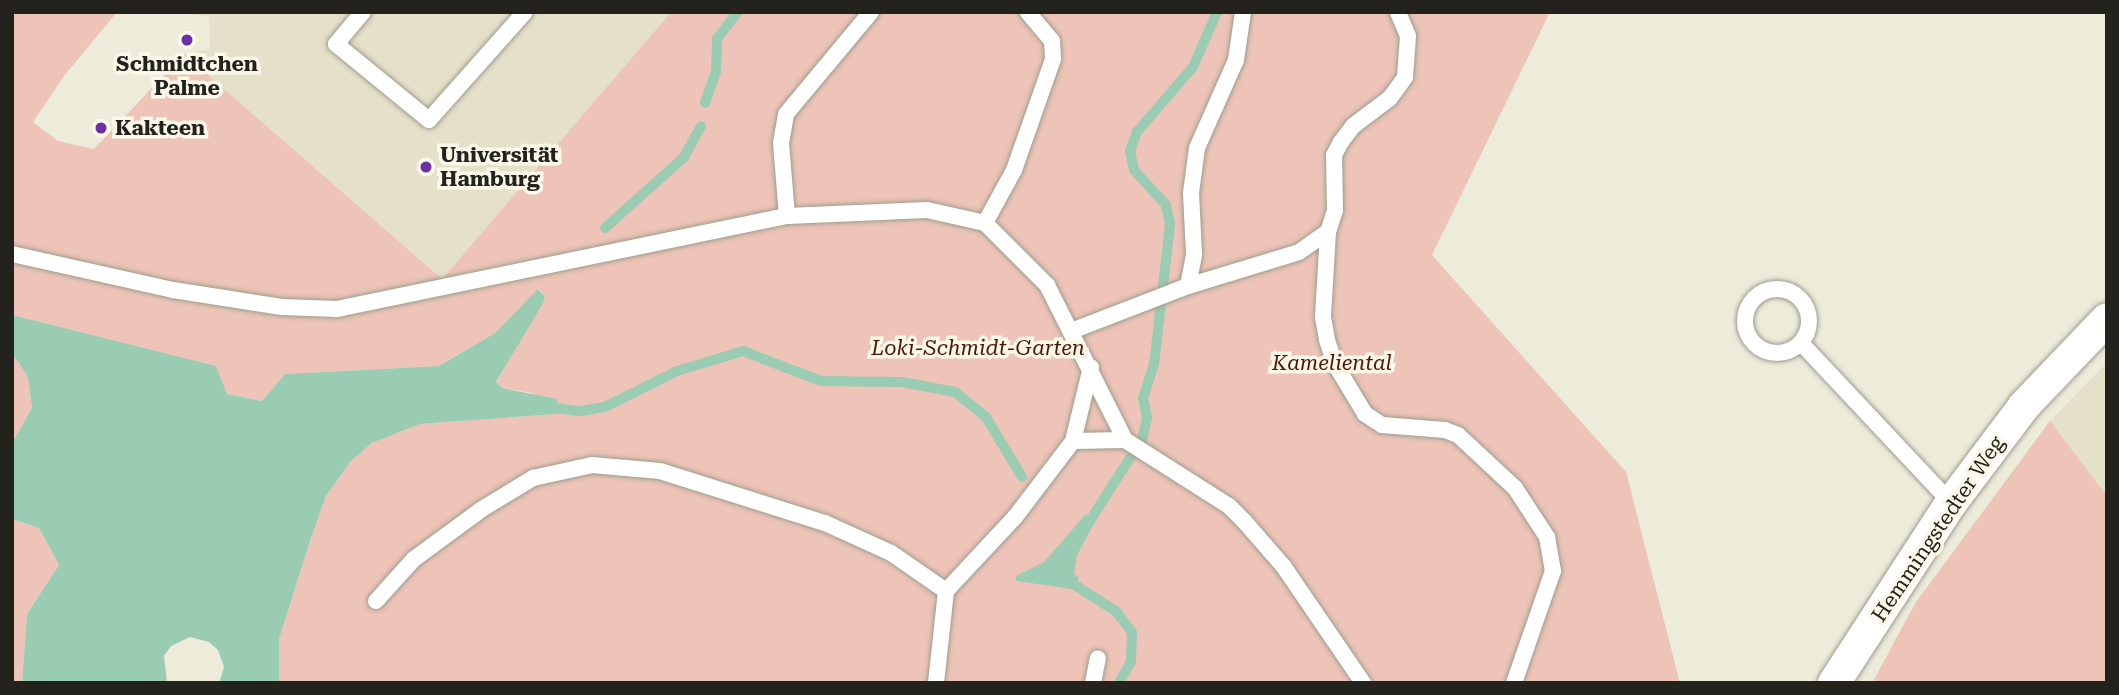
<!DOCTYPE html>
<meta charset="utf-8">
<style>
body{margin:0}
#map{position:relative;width:2119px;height:695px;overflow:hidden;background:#edebda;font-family:"Roboto Serif",serif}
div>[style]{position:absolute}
.built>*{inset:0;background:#e4e0c9}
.green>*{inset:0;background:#edc4b7}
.water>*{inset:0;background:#9acbb3}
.stream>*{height:10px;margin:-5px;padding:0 5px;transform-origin:5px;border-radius:5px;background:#9acbb3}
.roads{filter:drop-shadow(0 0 2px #9f9d8e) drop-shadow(0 0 2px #9f9d8e)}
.service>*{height:16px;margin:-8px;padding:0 8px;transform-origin:8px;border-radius:8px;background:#fff}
.service>.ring{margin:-8px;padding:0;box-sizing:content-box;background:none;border:16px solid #fff;border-radius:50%}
.minor>*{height:32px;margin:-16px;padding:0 16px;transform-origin:16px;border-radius:16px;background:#fff}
.dots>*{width:19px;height:19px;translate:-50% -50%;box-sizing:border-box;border:4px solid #faf8e8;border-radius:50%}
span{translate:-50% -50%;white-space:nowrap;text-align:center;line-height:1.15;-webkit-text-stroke:7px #faf8e8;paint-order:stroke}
.poi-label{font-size:21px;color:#23221d;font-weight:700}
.left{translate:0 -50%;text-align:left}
.park-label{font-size:21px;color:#501603;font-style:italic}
.street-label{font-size:21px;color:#23221d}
.frame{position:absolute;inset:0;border:14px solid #23221d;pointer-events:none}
</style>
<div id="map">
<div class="built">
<i style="clip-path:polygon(164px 12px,671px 12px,442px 279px,184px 54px,210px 49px,209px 16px)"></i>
<i style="clip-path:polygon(2107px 363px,2107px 496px,2050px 421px)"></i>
</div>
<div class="green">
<i style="clip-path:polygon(12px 12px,117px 12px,64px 76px,33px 122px,58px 141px,94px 149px,184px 54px,442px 279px,671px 12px,1550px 12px,1432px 255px,1626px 472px,1680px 683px,279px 683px,279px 639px,311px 538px,326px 496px,351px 461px,372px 443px,420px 424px,556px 414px,532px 393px,502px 388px,496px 383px,545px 297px,539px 289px,495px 333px,439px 366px,285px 374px,262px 401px,227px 394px,215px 366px,12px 315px)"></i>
<i style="clip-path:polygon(12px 353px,28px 377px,32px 408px,12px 443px)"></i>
<i style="clip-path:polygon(2050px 421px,2107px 496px,2107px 683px,1872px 683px,1916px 602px)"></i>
<i style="clip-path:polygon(12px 519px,39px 528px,59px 565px,27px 614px,22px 683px,12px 683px)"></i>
</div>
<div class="water">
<i style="clip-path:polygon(538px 289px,545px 297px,542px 305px,496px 382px,502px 388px,557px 399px,556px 414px,420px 424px,372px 443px,351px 461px,326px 496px,311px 538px,279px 639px,279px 683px,219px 683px,224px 667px,218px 650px,209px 642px,190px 637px,171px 646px,164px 656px,167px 683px,22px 683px,27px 614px,59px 565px,39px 528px,12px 519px,12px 443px,32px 408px,28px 377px,12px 353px,12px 315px,216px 366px,227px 394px,262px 401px,285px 374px,439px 366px,495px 333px)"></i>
<i style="clip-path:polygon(1086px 514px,1096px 520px,1077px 555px,1074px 574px,1079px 578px,1072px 589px,1016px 581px,1016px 576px,1044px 562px)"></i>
</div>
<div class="stream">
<i style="left:705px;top:103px;width:34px;rotate:-71deg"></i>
<i style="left:716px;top:71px;width:32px;rotate:-88deg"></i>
<i style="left:717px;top:39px;width:34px;rotate:-53deg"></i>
<i style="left:605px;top:228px;width:106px;rotate:-41.9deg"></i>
<i style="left:684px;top:157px;width:35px;rotate:-61deg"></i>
<i style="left:546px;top:407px;width:34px;rotate:7deg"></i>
<i style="left:580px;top:411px;width:25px;rotate:-9deg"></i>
<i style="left:605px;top:407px;width:80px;rotate:-26.6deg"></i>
<i style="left:677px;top:371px;width:69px;rotate:-16.9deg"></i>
<i style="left:743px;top:351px;width:84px;rotate:21deg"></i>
<i style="left:821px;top:381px;width:81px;rotate:0.7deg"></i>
<i style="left:902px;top:382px;width:54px;rotate:10.7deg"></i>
<i style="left:955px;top:392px;width:40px;rotate:39deg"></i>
<i style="left:986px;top:417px;width:70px;rotate:59deg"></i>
<i style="left:1142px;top:440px;width:23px;rotate:-77deg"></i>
<i style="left:1147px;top:418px;width:20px;rotate:-101deg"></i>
<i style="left:1143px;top:398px;width:35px;rotate:-72deg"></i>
<i style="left:1154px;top:365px;width:142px;rotate:-83.5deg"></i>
<i style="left:1170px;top:224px;width:19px;rotate:-102deg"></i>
<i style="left:1166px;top:205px;width:47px;rotate:-132.4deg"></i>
<i style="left:1134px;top:170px;width:19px;rotate:-102deg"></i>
<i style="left:1130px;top:151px;width:20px;rotate:-70deg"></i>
<i style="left:1137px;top:132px;width:86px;rotate:-49.3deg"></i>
<i style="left:1193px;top:67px;width:60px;rotate:-66.4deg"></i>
<i style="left:1086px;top:527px;width:82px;rotate:-57.5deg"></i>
<i style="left:1064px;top:578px;width:63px;rotate:32.7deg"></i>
<i style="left:1117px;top:612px;width:26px;rotate:54deg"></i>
<i style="left:1132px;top:633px;width:29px;rotate:92deg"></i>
<i style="left:1131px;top:662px;width:24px;rotate:120deg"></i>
</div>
<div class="roads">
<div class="service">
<i style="left:363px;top:12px;width:42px;rotate:130.2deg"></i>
<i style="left:336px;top:44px;width:120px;rotate:39.3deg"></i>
<i style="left:429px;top:120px;width:144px;rotate:-48.4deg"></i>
<i style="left:787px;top:216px;width:73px;rotate:-94.7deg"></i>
<i style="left:781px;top:143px;width:29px;rotate:-80deg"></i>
<i style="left:786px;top:114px;width:133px;rotate:-50.2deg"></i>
<i style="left:985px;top:223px;width:60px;rotate:-61.3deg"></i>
<i style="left:1014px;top:170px;width:118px;rotate:-70.6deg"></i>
<i style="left:1053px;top:59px;width:18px;rotate:-93deg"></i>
<i style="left:1052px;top:41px;width:38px;rotate:-130deg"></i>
<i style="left:1328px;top:232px;width:85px;rotate:93.4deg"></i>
<i style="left:1323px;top:317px;width:23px;rotate:80deg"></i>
<i style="left:1327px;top:340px;width:25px;rotate:72deg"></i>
<i style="left:1335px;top:364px;width:58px;rotate:59deg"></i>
<i style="left:1365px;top:414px;width:20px;rotate:33deg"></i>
<i style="left:1382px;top:425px;width:63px;rotate:4.5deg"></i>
<i style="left:1445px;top:430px;width:14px;rotate:21deg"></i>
<i style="left:1458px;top:435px;width:78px;rotate:42.9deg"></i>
<i style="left:1515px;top:488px;width:59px;rotate:56.9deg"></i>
<i style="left:1547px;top:537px;width:35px;rotate:80deg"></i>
<i style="left:1553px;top:571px;width:119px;rotate:109.2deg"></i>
<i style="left:12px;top:254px;width:165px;rotate:12.6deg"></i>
<i style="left:173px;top:290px;width:110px;rotate:8.9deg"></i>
<i style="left:282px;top:307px;width:55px;rotate:2.1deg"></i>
<i style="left:337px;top:309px;width:460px;rotate:-11.7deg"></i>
<i style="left:787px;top:216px;width:140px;rotate:-2.5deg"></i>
<i style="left:927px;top:210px;width:59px;rotate:12.6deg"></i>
<i style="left:985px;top:223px;width:88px;rotate:45deg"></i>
<i style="left:1047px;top:285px;width:174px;rotate:63.3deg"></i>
<i style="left:1125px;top:440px;width:52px;rotate:178.9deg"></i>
<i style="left:1073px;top:441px;width:96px;rotate:127.3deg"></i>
<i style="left:1015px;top:517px;width:101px;rotate:133deg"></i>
<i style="left:946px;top:591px;width:93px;rotate:96.2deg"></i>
<i style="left:1188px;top:286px;width:33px;rotate:-79deg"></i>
<i style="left:1194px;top:254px;width:61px;rotate:-92.8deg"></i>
<i style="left:1191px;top:193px;width:45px;rotate:-82.4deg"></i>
<i style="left:1197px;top:148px;width:96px;rotate:-66.1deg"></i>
<i style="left:1236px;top:60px;width:49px;rotate:-81.7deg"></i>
<i class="ring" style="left:1745px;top:289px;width:48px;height:48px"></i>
<i style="left:1074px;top:330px;width:122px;rotate:-21.1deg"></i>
<i style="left:1188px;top:286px;width:116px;rotate:-17deg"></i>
<i style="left:1299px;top:252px;width:35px;rotate:-35deg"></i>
<i style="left:1328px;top:232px;width:23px;rotate:-72deg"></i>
<i style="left:1335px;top:210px;width:55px;rotate:-91deg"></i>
<i style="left:1334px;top:155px;width:15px;rotate:-62deg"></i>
<i style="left:1341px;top:142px;width:20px;rotate:-53deg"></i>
<i style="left:1353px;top:126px;width:46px;rotate:-37.1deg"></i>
<i style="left:1390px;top:98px;width:26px;rotate:-54deg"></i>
<i style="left:1405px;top:77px;width:41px;rotate:-85.8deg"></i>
<i style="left:1408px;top:36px;width:26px;rotate:-113deg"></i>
<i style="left:1801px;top:343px;width:219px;rotate:46.8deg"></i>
<i style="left:1125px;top:440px;width:123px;rotate:32.4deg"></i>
<i style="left:1229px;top:506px;width:21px;rotate:45deg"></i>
<i style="left:1244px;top:521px;width:61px;rotate:49deg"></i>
<i style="left:1284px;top:567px;width:140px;rotate:55.7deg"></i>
<i style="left:1073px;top:441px;width:76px;rotate:-76.3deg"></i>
<i style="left:376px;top:601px;width:57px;rotate:-47.9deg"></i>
<i style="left:414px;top:559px;width:84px;rotate:-36.3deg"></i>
<i style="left:482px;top:509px;width:60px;rotate:-31.3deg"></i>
<i style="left:533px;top:478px;width:60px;rotate:-12.4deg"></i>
<i style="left:592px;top:465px;width:68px;rotate:5deg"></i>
<i style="left:660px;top:471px;width:173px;rotate:17.5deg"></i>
<i style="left:825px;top:523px;width:72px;rotate:24.4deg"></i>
<i style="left:891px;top:553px;width:67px;rotate:34.6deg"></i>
<i style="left:1093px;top:683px;width:25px;rotate:-79deg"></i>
</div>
<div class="minor">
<i style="left:1834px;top:683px;width:215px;rotate:-57deg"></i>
<i style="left:1951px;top:503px;width:121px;rotate:-53deg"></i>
<i style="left:2024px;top:406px;width:120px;rotate:-46.3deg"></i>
</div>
</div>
<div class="dots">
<i style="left:187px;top:40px;background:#6d2fa5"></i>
<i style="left:101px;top:128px;background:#6d2fa5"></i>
<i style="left:426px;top:167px;background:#6d2fa5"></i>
</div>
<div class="poi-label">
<span style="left:187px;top:76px">Schmidtchen<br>Palme</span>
<span class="left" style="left:115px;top:128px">Kakteen</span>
<span class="left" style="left:440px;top:167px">Universität<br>Hamburg</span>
</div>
<div class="park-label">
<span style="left:978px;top:348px">Loki-Schmidt-Garten</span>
<span style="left:1332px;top:363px">Kameliental</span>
</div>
<div class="street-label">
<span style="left:1938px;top:529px;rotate:-56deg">Hemmingstedter Weg</span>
</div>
<div class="frame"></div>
</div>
